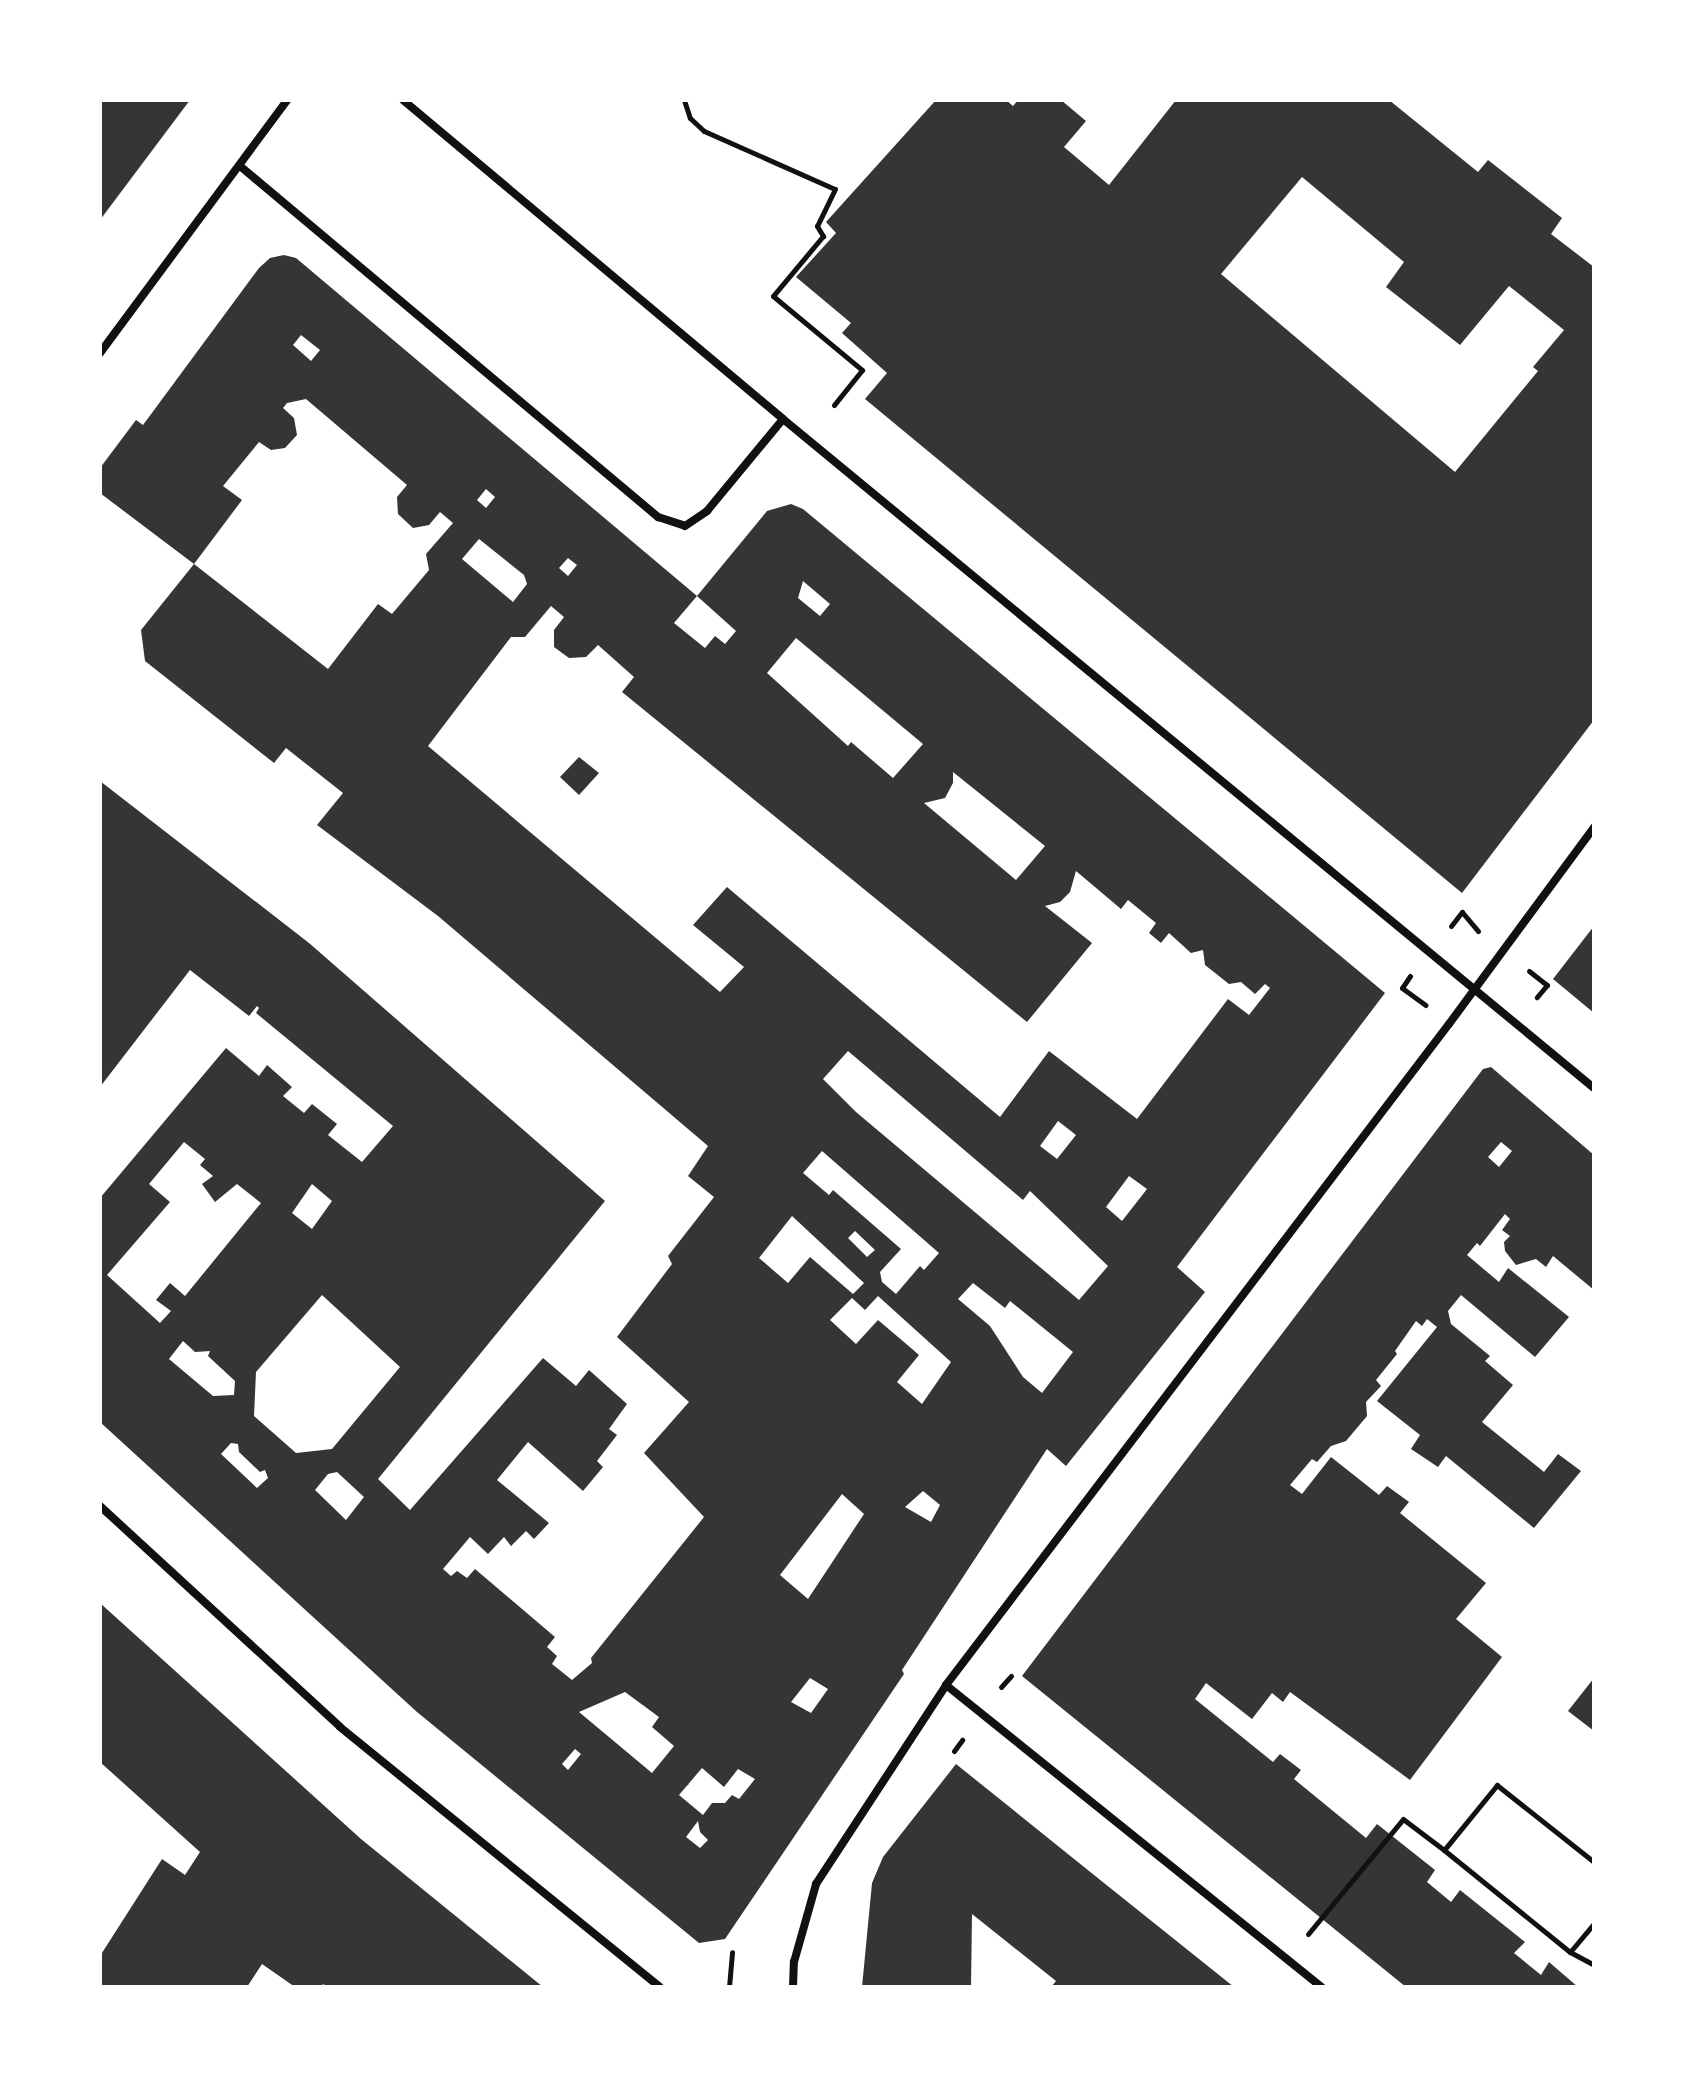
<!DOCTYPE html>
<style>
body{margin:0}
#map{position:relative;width:1694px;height:2087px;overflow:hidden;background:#fff;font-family:"Nunito Sans",sans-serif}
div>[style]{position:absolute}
.building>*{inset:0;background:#353535}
.path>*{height:5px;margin:-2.5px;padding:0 2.5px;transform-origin:2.5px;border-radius:2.5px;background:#111}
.minor>*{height:8px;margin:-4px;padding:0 4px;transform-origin:4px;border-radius:4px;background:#111}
span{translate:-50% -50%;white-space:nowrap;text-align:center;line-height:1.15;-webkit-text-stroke:8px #fff;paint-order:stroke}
.frame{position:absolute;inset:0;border:102px solid #fff;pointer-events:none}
</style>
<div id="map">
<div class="building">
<i style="clip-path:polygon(100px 100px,190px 100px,100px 220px)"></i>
<i style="clip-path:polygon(evenodd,936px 100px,1006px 100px,1013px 106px,1018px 100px,1061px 100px,1086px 121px,1064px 147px,1109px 185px,1176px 100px,1389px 100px,1478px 172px,1488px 160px,1562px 218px,1551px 234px,1594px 267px,1594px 720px,1462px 893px,865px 399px,887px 373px,842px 333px,851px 323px,796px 277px,836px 233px,826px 222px,936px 100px,1302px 177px,1404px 262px,1386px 287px,1460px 345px,1509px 286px,1564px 330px,1533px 367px,1538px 371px,1455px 472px,1221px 274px,1302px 177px)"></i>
<i style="clip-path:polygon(evenodd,284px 255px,296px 258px,697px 596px,767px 511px,791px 504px,803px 509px,1385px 993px,1177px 1267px,1205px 1292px,1066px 1466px,1047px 1449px,902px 1670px,904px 1674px,725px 1939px,699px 1943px,417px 1712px,100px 1422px,100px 1198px,226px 1048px,259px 1076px,267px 1065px,292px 1087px,283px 1096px,304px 1113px,312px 1104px,337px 1124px,328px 1135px,362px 1162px,393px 1126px,256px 1013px,259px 1008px,257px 1006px,249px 1016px,190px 970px,100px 1087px,100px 781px,309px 943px,605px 1201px,378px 1479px,410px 1510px,543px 1358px,576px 1386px,589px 1370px,627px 1404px,609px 1429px,617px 1435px,597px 1461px,603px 1467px,583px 1491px,528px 1442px,497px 1480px,549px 1523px,534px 1539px,526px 1531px,511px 1546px,504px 1537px,488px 1554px,470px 1537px,443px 1569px,451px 1576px,457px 1571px,467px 1578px,475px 1569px,555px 1637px,547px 1647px,557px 1656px,552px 1664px,572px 1680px,592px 1663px,591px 1658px,704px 1517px,644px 1453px,689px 1402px,617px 1337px,672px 1264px,668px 1256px,714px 1197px,688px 1176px,708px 1146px,438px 916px,317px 825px,343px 793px,286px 748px,274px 763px,145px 661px,141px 630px,194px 564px,328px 669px,378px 604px,392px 614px,429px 570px,426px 554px,453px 523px,440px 512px,429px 525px,413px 528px,398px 514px,397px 497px,407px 485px,306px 399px,287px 403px,283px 408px,294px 418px,297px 435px,285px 448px,271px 450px,259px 442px,223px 486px,242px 500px,194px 564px,100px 493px,100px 468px,136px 420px,143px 425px,259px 268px,270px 258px,284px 255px,301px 335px,320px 350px,311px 361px,293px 345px,301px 335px,284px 255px,486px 489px,495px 497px,486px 508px,477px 500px,486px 489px,284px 255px,479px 539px,524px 575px,527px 584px,513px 602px,462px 559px,479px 539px,284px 255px,568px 558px,577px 565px,568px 576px,559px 568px,568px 558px,284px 255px,803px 581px,830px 604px,820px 616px,798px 598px,803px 581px,284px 255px,697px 596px,736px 631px,725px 644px,715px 636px,705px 648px,674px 623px,697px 596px,284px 255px,551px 606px,564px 617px,554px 630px,554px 647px,569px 658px,586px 657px,598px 645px,634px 677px,622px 692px,1027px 1022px,1092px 943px,1045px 906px,1060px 902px,1070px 892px,1076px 871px,1121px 909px,1128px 900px,1156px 923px,1149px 933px,1161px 943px,1169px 933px,1191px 953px,1203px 950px,1205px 965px,1229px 984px,1241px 982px,1255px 994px,1265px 984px,1270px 988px,1249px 1015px,1228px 999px,1137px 1119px,1049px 1051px,1000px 1117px,727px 887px,693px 925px,744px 967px,720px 992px,428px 746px,511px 637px,525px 637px,551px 606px,284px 255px,796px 638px,923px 744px,893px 778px,851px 742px,848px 746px,767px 673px,796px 638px,284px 255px,953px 772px,1045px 846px,1016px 880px,924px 803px,945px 798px,953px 783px,953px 772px,284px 255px,848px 1051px,1023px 1200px,1030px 1191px,1108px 1266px,1079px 1300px,856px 1112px,823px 1079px,848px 1051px,284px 255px,1058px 1121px,1076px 1135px,1057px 1159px,1040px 1146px,1058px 1121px,284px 255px,184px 1142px,205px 1159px,200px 1165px,213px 1176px,202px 1184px,215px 1202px,237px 1184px,261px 1203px,185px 1296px,170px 1283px,156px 1300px,171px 1311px,160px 1323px,107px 1275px,170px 1202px,149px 1184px,184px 1142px,284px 255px,822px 1151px,939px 1253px,924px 1270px,920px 1266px,896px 1294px,882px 1282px,880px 1272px,901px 1249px,833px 1190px,829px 1195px,803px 1173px,822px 1151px,284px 255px,1129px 1176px,1147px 1189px,1122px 1221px,1106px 1207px,1129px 1176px,284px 255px,312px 1184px,332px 1201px,312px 1229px,292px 1213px,312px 1184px,284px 255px,792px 1216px,864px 1283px,853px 1294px,810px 1257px,788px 1283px,759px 1258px,792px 1216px,284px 255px,855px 1231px,875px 1250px,867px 1257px,848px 1238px,855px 1231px,284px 255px,973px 1283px,1005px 1308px,1010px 1301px,1073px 1352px,1042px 1393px,1023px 1377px,990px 1326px,958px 1299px,973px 1283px,284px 255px,322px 1295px,400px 1367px,332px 1449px,296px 1453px,254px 1416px,256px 1372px,322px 1295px,284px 255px,878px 1296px,951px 1362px,922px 1404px,897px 1382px,919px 1355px,911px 1348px,878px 1320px,856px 1344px,830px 1320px,852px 1298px,865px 1310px,878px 1296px,284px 255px,183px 1341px,195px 1352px,210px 1351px,208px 1356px,235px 1381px,234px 1395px,213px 1396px,169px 1359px,183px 1341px,284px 255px,231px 1443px,238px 1444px,239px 1452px,260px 1472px,265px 1470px,268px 1478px,257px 1488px,221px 1454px,231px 1443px,284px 255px,337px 1472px,364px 1497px,346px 1520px,315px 1490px,328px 1474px,337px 1472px,284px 255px,923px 1491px,940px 1505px,931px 1522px,905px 1507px,923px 1491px,284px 255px,842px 1494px,864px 1514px,808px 1599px,780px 1575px,842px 1494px,284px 255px,810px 1678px,828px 1689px,811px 1713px,791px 1702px,810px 1678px,284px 255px,625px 1692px,659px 1717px,652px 1727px,674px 1746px,652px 1773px,579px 1712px,625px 1692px,284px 255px,575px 1749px,581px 1754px,568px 1770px,562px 1764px,575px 1749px,284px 255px,702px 1768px,724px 1787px,738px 1769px,755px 1779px,739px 1799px,732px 1795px,725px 1803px,712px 1803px,703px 1815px,679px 1795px,702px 1768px,284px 255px,698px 1821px,700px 1832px,708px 1840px,700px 1848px,686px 1837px,698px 1821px)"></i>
<i style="clip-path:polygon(579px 757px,599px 773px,579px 795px,560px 777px)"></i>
<i style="clip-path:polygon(1594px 926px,1594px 1013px,1553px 979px)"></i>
<i style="clip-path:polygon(evenodd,1491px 1067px,1594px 1155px,1594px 1290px,1553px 1256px,1546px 1267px,1536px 1259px,1516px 1265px,1505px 1251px,1504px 1242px,1510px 1236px,1502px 1230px,1510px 1219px,1505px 1214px,1480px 1246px,1477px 1243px,1467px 1255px,1499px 1282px,1508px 1268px,1569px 1317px,1535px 1357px,1461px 1295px,1448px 1311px,1451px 1324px,1490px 1356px,1485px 1361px,1513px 1385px,1482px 1422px,1544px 1472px,1558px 1454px,1581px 1471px,1534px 1528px,1446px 1456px,1438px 1467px,1411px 1449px,1420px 1435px,1377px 1401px,1437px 1327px,1427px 1319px,1422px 1326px,1416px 1321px,1395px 1351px,1397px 1354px,1376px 1380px,1381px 1386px,1366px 1402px,1367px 1416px,1346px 1441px,1331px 1446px,1317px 1462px,1312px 1459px,1290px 1485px,1302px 1494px,1331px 1457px,1379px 1495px,1387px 1486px,1405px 1499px,1409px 1502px,1400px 1513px,1486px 1583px,1456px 1619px,1502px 1657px,1410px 1780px,1290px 1692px,1283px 1702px,1272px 1693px,1252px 1719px,1206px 1683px,1195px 1699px,1273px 1762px,1280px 1754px,1301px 1770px,1294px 1779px,1366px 1838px,1377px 1824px,1435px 1870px,1427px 1882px,1451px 1902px,1460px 1890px,1525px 1942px,1514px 1953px,1541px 1975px,1549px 1962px,1578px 1987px,1406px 1987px,1022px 1676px,1483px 1069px,1491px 1067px,1501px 1142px,1512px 1151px,1499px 1167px,1488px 1157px,1501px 1142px)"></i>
<i style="clip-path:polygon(100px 1603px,361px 1839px,543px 1987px,328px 1987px,323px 1984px,321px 1987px,295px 1987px,262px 1964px,247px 1987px,100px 1987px,100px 1956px,162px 1859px,185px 1875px,200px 1852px,100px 1762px)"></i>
<i style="clip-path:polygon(1594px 1678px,1594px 1731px,1568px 1711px)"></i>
<i style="clip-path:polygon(956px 1764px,1099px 1879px,1234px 1987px,1051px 1987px,1056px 1981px,972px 1914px,971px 1987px,862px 1987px,872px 1883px,883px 1857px)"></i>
</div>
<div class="path">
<i style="left:684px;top:100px;width:19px;rotate:72deg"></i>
<i style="left:690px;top:118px;width:19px;rotate:43deg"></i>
<i style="left:704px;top:131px;width:143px;rotate:23.9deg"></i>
<i style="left:835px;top:189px;width:41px;rotate:115.9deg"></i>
<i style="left:817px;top:226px;width:12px;rotate:59deg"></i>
<i style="left:823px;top:236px;width:78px;rotate:129.8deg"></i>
<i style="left:773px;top:296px;width:116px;rotate:39.7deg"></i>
<i style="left:862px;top:370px;width:45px;rotate:128.7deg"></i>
<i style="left:1451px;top:926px;width:18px;rotate:-52deg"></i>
<i style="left:1462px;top:912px;width:25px;rotate:50deg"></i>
<i style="left:1529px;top:971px;width:23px;rotate:38deg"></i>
<i style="left:1547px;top:985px;width:16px;rotate:130deg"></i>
<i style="left:1410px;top:976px;width:14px;rotate:124deg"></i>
<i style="left:1402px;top:988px;width:29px;rotate:36deg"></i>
<i style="left:1001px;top:1687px;width:15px;rotate:-48deg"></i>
<i style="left:954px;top:1751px;width:14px;rotate:-54deg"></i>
<i style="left:1594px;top:1862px;width:124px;rotate:-141.6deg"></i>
<i style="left:1497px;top:1785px;width:84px;rotate:129.2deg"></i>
<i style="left:1444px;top:1850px;width:162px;rotate:39deg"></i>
<i style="left:1570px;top:1952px;width:27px;rotate:28deg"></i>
<i style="left:1308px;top:1934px;width:149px;rotate:-50.4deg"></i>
<i style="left:1403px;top:1819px;width:51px;rotate:37.1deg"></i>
<i style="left:1570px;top:1952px;width:38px;rotate:-50deg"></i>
<i style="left:729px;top:1987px;width:35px;rotate:-85deg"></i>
</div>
<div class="minor">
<i style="left:403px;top:100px;width:496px;rotate:40deg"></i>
<i style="left:783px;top:419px;width:1051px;rotate:39.52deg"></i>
<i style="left:240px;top:166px;width:546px;rotate:40.02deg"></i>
<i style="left:658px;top:517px;width:28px;rotate:18deg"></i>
<i style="left:685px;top:526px;width:27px;rotate:-34deg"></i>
<i style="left:707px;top:511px;width:119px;rotate:-50.4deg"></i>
<i style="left:100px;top:353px;width:315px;rotate:-53.5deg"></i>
<i style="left:100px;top:1506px;width:326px;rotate:42.6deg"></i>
<i style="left:340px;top:1727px;width:412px;rotate:39.1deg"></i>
<i style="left:946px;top:1685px;width:482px;rotate:38.8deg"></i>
<i style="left:793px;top:1987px;width:25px;rotate:-88deg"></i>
<i style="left:794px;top:1962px;width:81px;rotate:-74.2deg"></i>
<i style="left:816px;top:1884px;width:238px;rotate:-56.8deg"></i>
<i style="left:946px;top:1685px;width:831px;rotate:-52.73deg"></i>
<i style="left:1449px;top:1024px;width:245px;rotate:-53.6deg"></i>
</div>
<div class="frame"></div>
</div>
